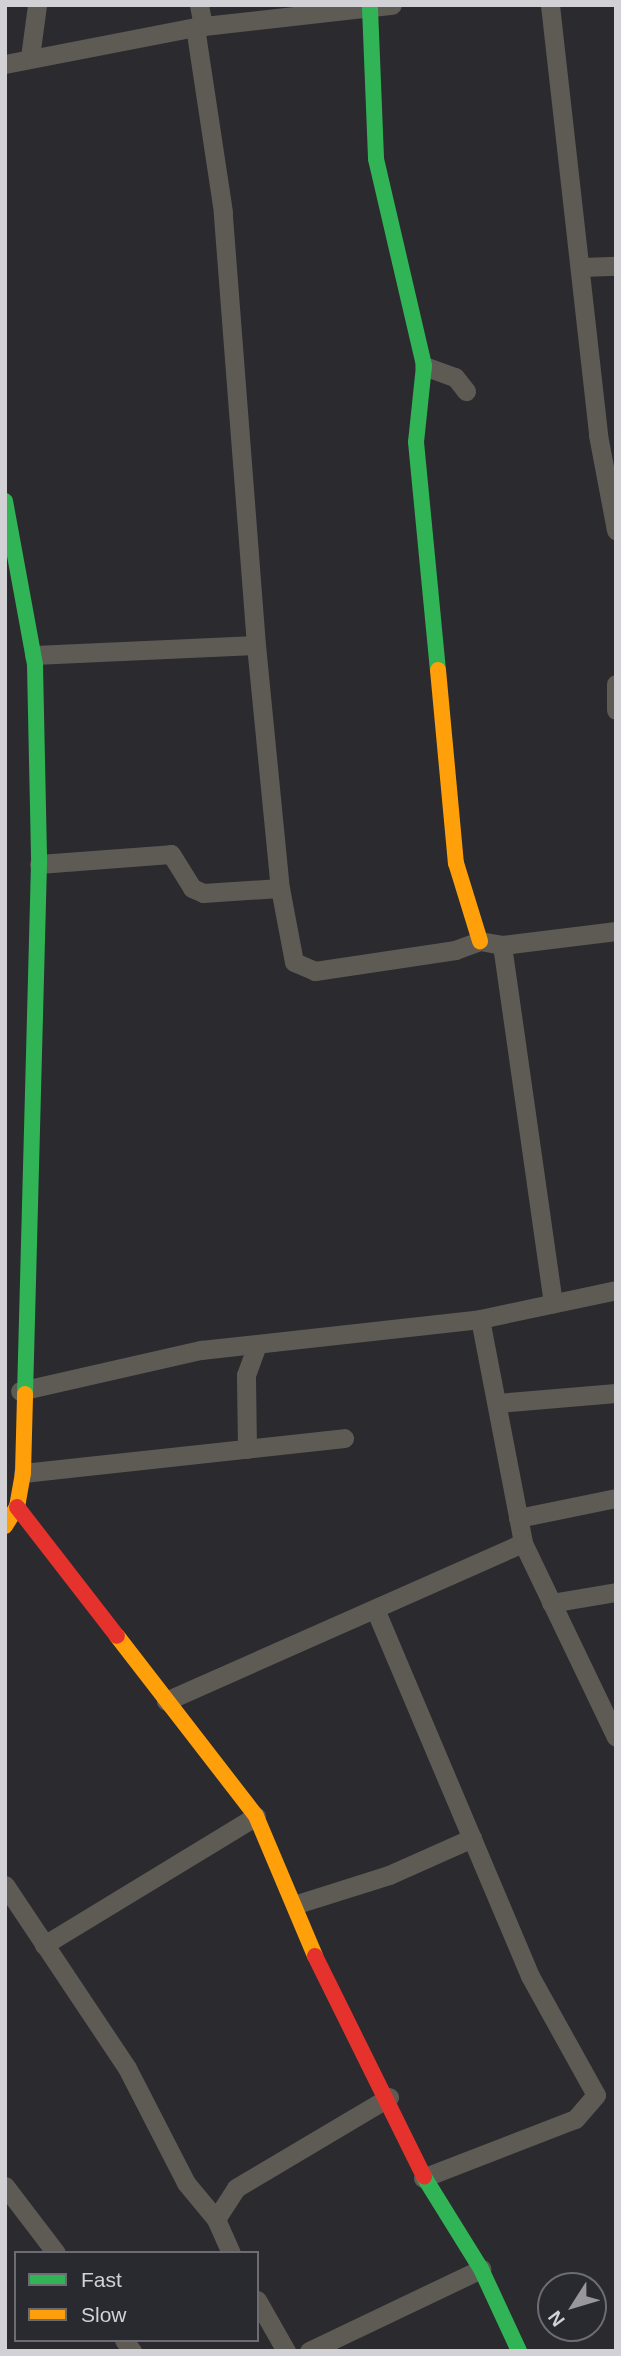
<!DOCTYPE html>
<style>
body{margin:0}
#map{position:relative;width:621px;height:2356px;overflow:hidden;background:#2a2a2f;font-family:Arial,sans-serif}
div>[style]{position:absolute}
.street>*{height:19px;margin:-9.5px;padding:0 9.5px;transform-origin:9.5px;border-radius:9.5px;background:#5e5b54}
.fast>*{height:16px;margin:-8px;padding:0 8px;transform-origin:8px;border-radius:8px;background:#30b455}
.slow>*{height:16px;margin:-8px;padding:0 8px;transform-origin:8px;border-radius:8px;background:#ff9f0a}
.jam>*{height:16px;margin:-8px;padding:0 8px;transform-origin:8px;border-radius:8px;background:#e5322d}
span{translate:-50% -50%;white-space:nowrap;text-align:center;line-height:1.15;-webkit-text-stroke:5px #292930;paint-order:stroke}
.frame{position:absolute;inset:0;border:7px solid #d2d1d6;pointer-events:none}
.legend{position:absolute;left:14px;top:2251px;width:245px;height:91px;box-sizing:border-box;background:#292930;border:2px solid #6d6c72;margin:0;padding:9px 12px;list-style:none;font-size:21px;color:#d2d1d6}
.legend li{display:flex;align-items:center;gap:14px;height:35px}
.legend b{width:35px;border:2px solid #6d6c72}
.north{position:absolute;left:537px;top:2272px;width:70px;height:70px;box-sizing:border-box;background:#292930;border:2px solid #6d6c72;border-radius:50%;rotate:233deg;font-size:19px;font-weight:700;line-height:28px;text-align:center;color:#d2d1d6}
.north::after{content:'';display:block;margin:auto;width:24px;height:32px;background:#97979c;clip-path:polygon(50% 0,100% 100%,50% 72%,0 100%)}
</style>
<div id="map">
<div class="street">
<i style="left:199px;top:5px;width:21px;rotate:79deg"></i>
<i style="left:550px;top:5px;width:433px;rotate:83.6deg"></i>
<i style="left:598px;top:435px;width:97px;rotate:79.3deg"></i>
<i style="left:30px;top:57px;width:52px;rotate:-82.3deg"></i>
<i style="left:5px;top:64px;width:194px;rotate:-11deg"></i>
<i style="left:195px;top:27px;width:198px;rotate:-6.4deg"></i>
<i style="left:582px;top:267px;width:34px;rotate:-2deg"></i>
<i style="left:424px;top:366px;width:33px;rotate:20deg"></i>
<i style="left:455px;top:377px;width:18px;rotate:52deg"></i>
<i style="left:256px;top:645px;width:244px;rotate:84.4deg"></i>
<i style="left:280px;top:888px;width:75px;rotate:79.3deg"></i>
<i style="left:294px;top:962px;width:23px;rotate:23deg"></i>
<i style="left:315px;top:971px;width:142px;rotate:-8.5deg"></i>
<i style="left:455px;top:950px;width:27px;rotate:-20deg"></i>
<i style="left:480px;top:941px;width:22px;rotate:10deg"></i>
<i style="left:502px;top:945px;width:362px;rotate:81.9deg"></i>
<i style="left:34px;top:655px;width:222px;rotate:-2.6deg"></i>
<i style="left:256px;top:645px;width:434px;rotate:-94.4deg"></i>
<i style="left:223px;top:212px;width:187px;rotate:-98.6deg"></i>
<i style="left:616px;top:684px;width:26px;rotate:90deg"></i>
<i style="left:39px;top:864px;width:132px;rotate:-4.3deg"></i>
<i style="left:171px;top:854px;width:40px;rotate:58deg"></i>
<i style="left:192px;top:888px;width:12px;rotate:24deg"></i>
<i style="left:203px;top:893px;width:77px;rotate:-3.7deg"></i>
<i style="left:502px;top:945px;width:115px;rotate:-7deg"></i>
<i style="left:480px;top:1319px;width:228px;rotate:79.1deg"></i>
<i style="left:523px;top:1543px;width:215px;rotate:64.4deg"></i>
<i style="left:20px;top:1391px;width:186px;rotate:-12.8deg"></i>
<i style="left:201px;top:1350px;width:281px;rotate:-6.3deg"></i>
<i style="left:480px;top:1319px;width:139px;rotate:-12deg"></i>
<i style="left:497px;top:1403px;width:119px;rotate:-4.8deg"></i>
<i style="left:247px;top:1449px;width:74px;rotate:-90.8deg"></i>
<i style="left:246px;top:1375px;width:32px;rotate:-70deg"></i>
<i style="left:23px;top:1473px;width:323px;rotate:-6.2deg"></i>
<i style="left:518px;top:1518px;width:100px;rotate:-11.5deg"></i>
<i style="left:551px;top:1603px;width:66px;rotate:-9.6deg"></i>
<i style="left:375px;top:1609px;width:398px;rotate:67.1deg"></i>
<i style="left:530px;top:1976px;width:136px;rotate:61deg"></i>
<i style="left:596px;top:2095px;width:32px;rotate:131deg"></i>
<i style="left:575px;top:2119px;width:163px;rotate:158.8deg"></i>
<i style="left:166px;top:1701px;width:390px;rotate:-23.9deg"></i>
<i style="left:5px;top:1885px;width:220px;rotate:56.3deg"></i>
<i style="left:127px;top:2068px;width:129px;rotate:62.8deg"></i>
<i style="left:186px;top:2183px;width:47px;rotate:50.2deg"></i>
<i style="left:297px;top:1904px;width:96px;rotate:-17.5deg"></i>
<i style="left:389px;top:1875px;width:91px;rotate:-24deg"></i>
<i style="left:44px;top:1945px;width:248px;rotate:-31.3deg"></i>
<i style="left:5px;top:2186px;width:84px;rotate:52.7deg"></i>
<i style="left:231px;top:2253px;width:37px;rotate:-114deg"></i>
<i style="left:216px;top:2219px;width:37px;rotate:-57deg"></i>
<i style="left:236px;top:2188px;width:178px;rotate:-30.7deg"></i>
<i style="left:257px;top:2300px;width:59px;rotate:60.4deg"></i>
<i style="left:124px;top:2340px;width:14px;rotate:54deg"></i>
<i style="left:309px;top:2351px;width:191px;rotate:-25.5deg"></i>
</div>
<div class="fast">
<i style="left:370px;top:8px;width:151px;rotate:87.7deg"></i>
<i style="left:376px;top:159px;width:212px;rotate:76.9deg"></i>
<i style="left:424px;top:366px;width:76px;rotate:96deg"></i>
<i style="left:416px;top:442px;width:229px;rotate:84.5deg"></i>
<i style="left:5px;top:501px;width:167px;rotate:79.6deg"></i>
<i style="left:35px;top:665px;width:199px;rotate:88.8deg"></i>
<i style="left:39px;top:864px;width:530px;rotate:91.51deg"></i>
<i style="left:424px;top:2177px;width:108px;rotate:58.2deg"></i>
<i style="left:481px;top:2269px;width:90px;rotate:65.1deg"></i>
</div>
<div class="slow">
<i style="left:438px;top:670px;width:194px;rotate:84.7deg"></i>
<i style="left:456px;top:863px;width:82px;rotate:72.9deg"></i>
<i style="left:5px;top:1526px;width:22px;rotate:-58deg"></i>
<i style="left:17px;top:1507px;width:35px;rotate:-80deg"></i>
<i style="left:23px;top:1473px;width:79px;rotate:-88.5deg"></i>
<i style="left:117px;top:1636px;width:227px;rotate:52.3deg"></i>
<i style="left:256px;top:1816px;width:152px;rotate:67.1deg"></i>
</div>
<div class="jam">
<i style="left:17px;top:1507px;width:163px;rotate:52.2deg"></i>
<i style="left:315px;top:1956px;width:246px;rotate:63.7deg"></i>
</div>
<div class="frame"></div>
<ul class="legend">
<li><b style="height:9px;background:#30b455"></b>Fast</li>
<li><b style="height:9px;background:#ff9f0a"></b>Slow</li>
</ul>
<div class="north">N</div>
</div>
